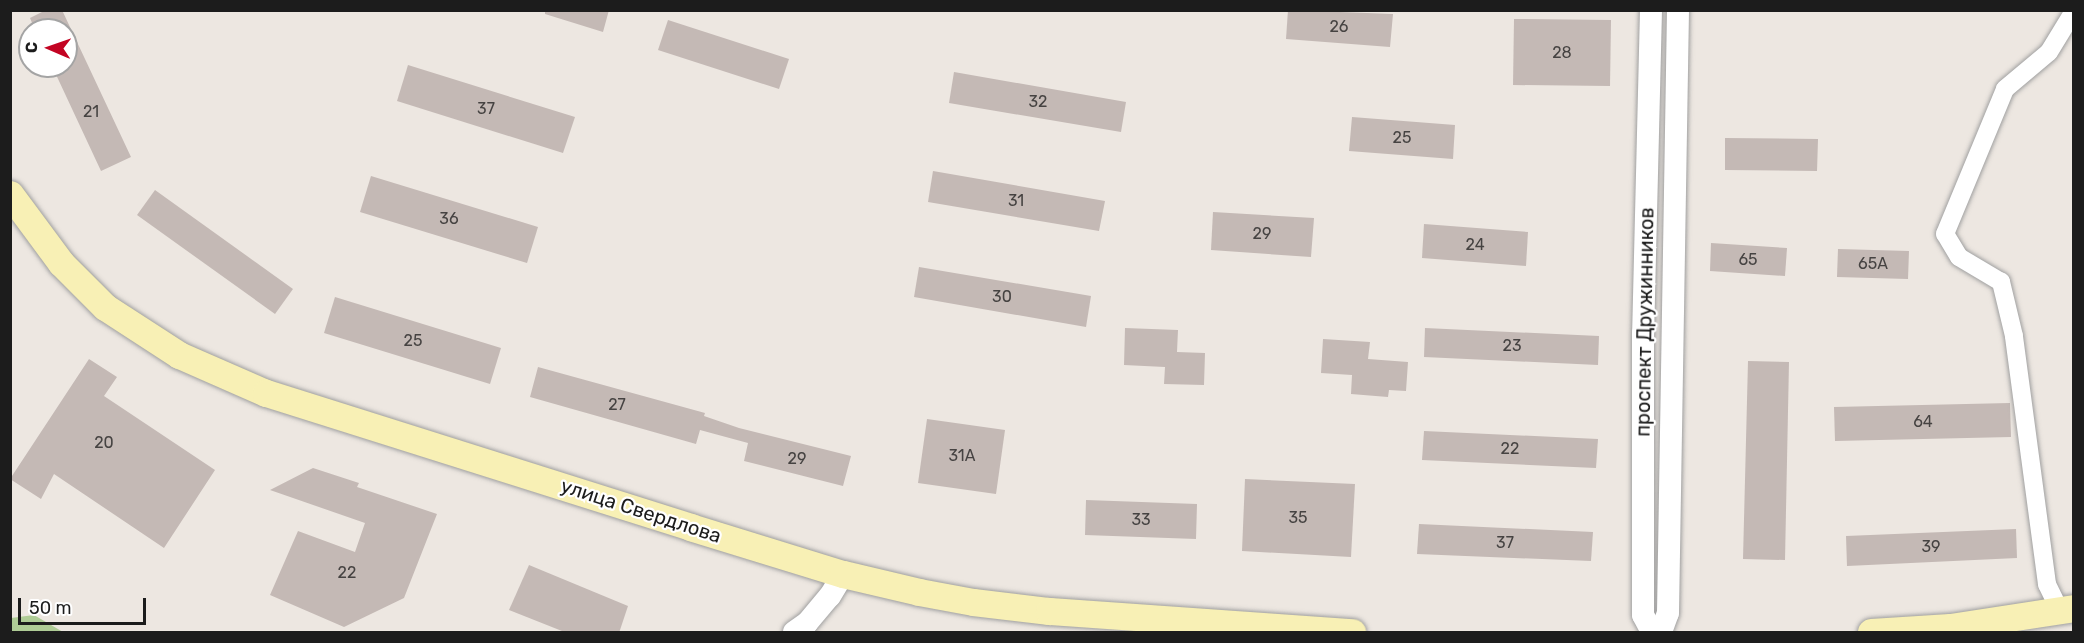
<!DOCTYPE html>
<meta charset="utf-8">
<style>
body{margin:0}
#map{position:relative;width:2084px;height:643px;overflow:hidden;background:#ede7e1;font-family:Rubik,sans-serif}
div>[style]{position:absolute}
.forest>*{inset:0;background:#afcc96}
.building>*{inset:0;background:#c4b9b5}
.roads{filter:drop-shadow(0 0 2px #a0a0a0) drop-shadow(0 0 2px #a0a0a0)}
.minor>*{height:18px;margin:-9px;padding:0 9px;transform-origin:9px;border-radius:9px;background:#fff}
.tertiary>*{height:22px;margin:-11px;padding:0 11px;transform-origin:11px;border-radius:11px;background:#fff}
.secondary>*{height:27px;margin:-13.5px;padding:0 13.5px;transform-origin:13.5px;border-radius:13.5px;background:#f8f0b5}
span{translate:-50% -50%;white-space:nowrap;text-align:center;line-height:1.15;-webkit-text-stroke:4.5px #fff;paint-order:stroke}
.number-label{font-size:16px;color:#464342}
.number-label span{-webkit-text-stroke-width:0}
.street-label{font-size:20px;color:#1c1c1c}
.frame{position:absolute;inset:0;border:12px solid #1c1c1c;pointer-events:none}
.north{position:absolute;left:18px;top:18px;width:60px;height:60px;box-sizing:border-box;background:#fff;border:2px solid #a4a4a4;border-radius:50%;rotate:272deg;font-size:16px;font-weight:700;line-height:24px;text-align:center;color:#1c1c1c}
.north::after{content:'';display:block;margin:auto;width:21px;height:27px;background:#c30423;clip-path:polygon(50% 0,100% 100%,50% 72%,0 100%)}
.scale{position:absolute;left:18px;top:598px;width:128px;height:27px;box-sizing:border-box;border:3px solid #1c1c1c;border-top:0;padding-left:8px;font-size:18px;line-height:21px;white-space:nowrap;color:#1c1c1c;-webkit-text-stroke:4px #fff;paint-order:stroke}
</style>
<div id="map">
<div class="forest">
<i style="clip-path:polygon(34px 615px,63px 632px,11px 632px,11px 618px)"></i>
</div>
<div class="building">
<i style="clip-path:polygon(46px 10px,62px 10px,131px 157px,101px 171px,52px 66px,66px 66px,66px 30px,35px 30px,30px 18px)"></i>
<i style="clip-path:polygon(545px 10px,609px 10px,603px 32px,545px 14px)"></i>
<i style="clip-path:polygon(1288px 10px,1393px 14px,1390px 47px,1286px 39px)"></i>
<i style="clip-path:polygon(1514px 19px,1611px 20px,1610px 86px,1513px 85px)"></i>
<i style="clip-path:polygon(668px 20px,789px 59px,779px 89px,658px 50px)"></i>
<i style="clip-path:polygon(408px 65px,575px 117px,563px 153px,397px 101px)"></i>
<i style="clip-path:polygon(954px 72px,1126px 102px,1121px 132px,949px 103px)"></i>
<i style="clip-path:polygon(1352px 117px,1455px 125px,1453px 159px,1349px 151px)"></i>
<i style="clip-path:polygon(1725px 138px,1818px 139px,1817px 171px,1725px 170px)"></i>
<i style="clip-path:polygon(933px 171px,1105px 201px,1099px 231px,928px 202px)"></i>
<i style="clip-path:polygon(371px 176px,538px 227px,527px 263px,360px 212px)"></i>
<i style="clip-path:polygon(155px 190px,293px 289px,275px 314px,137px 215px)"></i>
<i style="clip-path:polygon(1213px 212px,1314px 218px,1311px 257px,1211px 250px)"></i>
<i style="clip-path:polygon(1424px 224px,1528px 232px,1526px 266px,1422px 258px)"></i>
<i style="clip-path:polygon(1711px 243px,1787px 248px,1785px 276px,1710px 271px)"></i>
<i style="clip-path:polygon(1838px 249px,1909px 251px,1908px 279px,1837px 277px)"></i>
<i style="clip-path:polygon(919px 267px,1091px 296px,1086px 327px,914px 297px)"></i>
<i style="clip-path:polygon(335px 297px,501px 348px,490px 384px,324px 333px)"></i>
<i style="clip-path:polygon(1125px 328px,1178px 330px,1177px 352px,1205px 353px,1204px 385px,1164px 384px,1165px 367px,1124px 365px)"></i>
<i style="clip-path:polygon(1425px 328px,1599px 336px,1598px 365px,1424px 357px)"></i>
<i style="clip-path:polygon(1323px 339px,1370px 342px,1368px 359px,1408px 362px,1406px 391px,1389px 390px,1388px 397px,1351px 394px,1352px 375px,1321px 373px)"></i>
<i style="clip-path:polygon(89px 359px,117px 377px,104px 396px,215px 470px,164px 548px,54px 474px,41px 499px,10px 479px)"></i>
<i style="clip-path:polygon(1748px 361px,1789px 362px,1785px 560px,1743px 559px)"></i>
<i style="clip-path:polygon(538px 367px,705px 413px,704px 416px,739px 428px,851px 456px,843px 486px,744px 461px,748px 443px,700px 430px,696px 444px,530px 397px)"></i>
<i style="clip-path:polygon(2010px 403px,2011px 437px,1835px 441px,1834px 407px)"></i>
<i style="clip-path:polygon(927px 419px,1005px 430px,996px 494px,918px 483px)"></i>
<i style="clip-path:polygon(1424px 431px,1598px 439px,1596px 468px,1422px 460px)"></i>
<i style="clip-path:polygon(313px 468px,359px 483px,357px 487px,437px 514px,404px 598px,344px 627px,270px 595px,298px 531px,355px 552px,365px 523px,270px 490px)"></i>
<i style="clip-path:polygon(1245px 479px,1355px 484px,1351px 557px,1242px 551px)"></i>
<i style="clip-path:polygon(1086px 500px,1197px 504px,1196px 539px,1085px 535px)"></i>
<i style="clip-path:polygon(1419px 524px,1593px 532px,1591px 561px,1417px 554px)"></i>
<i style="clip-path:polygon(2016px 529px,2017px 558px,1847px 566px,1846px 536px)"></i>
<i style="clip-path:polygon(529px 565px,628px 606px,619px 633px,567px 633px,509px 610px)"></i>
</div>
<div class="roads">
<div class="minor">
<i style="left:2060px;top:611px;width:30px;rotate:-116deg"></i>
<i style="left:2047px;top:584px;width:250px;rotate:-97.6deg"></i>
<i style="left:2014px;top:336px;width:56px;rotate:-103.5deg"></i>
<i style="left:2001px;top:282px;width:49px;rotate:-149.2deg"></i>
<i style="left:1959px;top:257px;width:27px;rotate:-121deg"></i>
<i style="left:1945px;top:234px;width:157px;rotate:-67.5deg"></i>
<i style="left:2005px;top:89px;width:57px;rotate:-40.1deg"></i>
<i style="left:2049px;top:52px;width:48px;rotate:-58.6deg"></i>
</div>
<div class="tertiary">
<i style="left:1651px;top:10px;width:323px;rotate:91.4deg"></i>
<i style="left:1643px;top:333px;width:282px;rotate:90deg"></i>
<i style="left:1643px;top:615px;width:19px;rotate:62deg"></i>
<i style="left:794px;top:632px;width:16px;rotate:-35deg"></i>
<i style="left:807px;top:623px;width:35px;rotate:-50deg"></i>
<i style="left:830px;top:596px;width:26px;rotate:-59deg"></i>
<i style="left:1661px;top:632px;width:20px;rotate:-70deg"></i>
<i style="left:1668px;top:613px;width:603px;rotate:-89.05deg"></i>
</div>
<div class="secondary">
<i style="left:10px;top:194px;width:86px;rotate:53.5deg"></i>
<i style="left:61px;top:263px;width:62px;rotate:45deg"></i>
<i style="left:105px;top:307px;width:88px;rotate:33deg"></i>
<i style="left:179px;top:355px;width:95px;rotate:23.6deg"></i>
<i style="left:266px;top:393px;width:445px;rotate:17.5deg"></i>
<i style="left:690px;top:527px;width:160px;rotate:17.1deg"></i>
<i style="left:843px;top:574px;width:78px;rotate:13.3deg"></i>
<i style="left:919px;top:592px;width:55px;rotate:10.5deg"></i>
<i style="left:973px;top:602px;width:77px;rotate:6.8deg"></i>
<i style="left:1049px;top:611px;width:304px;rotate:4deg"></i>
<i style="left:1871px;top:632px;width:79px;rotate:-3.6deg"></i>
<i style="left:1950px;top:627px;width:125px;rotate:-8.7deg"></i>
</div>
</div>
<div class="number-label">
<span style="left:1339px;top:27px">26</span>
<span style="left:1562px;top:53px">28</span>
<span style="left:1038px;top:102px">32</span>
<span style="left:486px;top:109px">37</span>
<span style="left:91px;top:112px">21</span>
<span style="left:1402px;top:138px">25</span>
<span style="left:1016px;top:201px">31</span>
<span style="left:449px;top:219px">36</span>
<span style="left:1262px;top:234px">29</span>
<span style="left:1475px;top:245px">24</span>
<span style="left:1748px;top:260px">65</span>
<span style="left:1873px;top:264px">65А</span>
<span style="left:1002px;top:297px">30</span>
<span style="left:413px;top:341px">25</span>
<span style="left:1512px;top:346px">23</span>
<span style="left:617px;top:405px">27</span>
<span style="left:1923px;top:422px">64</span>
<span style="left:104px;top:443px">20</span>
<span style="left:1510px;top:449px">22</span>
<span style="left:962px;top:456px">31А</span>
<span style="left:797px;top:459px">29</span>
<span style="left:1298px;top:518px">35</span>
<span style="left:1141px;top:520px">33</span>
<span style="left:1505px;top:543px">37</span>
<span style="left:1931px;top:547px">39</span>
<span style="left:347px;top:573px">22</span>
</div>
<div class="street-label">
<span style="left:1645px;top:322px;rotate:-89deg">проспект Дружинников</span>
<span style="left:641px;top:511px;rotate:18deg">улица Свердлова</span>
</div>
<div class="frame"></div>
<div class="north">С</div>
<div class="scale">50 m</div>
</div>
